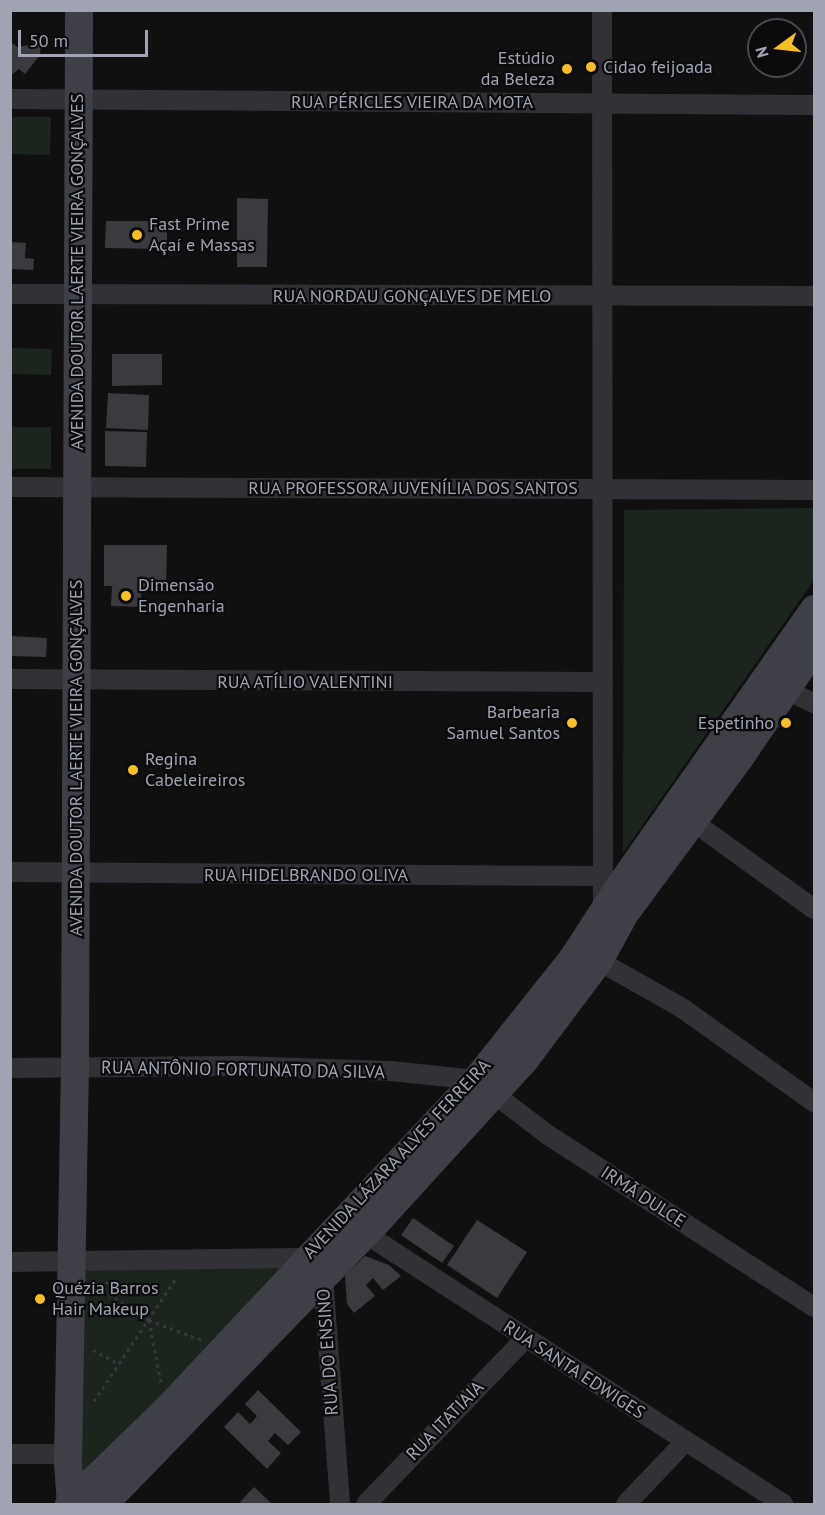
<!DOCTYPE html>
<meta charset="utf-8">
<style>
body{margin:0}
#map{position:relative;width:825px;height:1515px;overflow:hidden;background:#101011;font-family:"PT Sans",sans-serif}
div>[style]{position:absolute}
.green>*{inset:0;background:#1c241e}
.building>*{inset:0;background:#3a3a3f}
.path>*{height:3px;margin-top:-1.5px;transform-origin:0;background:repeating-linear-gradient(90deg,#37383d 0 3px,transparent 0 7.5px)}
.street>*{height:20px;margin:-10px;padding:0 10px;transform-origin:10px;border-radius:10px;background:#313136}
.secondary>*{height:28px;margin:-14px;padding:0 14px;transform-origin:14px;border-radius:14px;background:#3f4047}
.dots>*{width:16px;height:16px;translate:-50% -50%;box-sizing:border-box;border:3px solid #0b0b0c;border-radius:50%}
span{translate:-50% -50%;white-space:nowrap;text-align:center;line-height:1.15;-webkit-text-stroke:4.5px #0b0b0c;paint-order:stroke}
.poi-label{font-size:18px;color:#a1a5b3}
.right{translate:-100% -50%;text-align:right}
.left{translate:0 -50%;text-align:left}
.street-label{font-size:18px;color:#a1a5b3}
.frame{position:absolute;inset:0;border:12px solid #a1a5b3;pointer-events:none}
.north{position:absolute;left:747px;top:18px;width:60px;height:60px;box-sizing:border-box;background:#0b0b0c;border:2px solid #47494f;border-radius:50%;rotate:255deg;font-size:16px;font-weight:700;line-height:24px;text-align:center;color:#a1a5b3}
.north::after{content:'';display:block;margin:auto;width:21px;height:27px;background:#f6bf23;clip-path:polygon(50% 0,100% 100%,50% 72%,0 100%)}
.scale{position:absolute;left:18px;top:30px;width:130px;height:27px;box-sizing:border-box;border:3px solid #a1a5b3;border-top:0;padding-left:8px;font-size:18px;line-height:21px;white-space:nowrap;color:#a1a5b3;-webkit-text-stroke:4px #0b0b0c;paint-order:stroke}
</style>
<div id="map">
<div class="green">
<i style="clip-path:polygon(11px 117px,51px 117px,50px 155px,11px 154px)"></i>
<i style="clip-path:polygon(11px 348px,52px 349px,51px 375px,11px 374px)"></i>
<i style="clip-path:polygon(11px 427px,51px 427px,51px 469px,11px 469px)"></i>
<i style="clip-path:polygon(814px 508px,814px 580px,623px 853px,624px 510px)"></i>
<i style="clip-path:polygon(302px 1257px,66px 1503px,72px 1263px)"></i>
</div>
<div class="building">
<i style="clip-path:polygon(10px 41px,17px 47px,41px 43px,40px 55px,25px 74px,19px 69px,10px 76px)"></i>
<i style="clip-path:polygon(237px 198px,268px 199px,267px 267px,237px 267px)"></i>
<i style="clip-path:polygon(106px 221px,167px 221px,167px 249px,105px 248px)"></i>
<i style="clip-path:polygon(10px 242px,26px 243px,25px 258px,34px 259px,33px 270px,10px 269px)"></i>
<i style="clip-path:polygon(112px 354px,162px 354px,162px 385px,112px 386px)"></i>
<i style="clip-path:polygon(108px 393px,149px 395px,148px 430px,106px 428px)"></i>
<i style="clip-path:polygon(105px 431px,147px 432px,146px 467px,105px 466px)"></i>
<i style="clip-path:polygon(104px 545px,167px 545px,166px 587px,141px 587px,141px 607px,111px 606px,112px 586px,104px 586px)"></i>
<i style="clip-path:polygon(10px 636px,47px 638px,46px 657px,10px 656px)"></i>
<i style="clip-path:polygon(413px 1218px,454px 1246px,442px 1263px,401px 1235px)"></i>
<i style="clip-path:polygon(477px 1220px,527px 1252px,497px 1298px,447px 1265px)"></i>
<i style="clip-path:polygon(365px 1256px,389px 1265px,401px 1276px,383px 1290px,373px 1278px,366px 1285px,375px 1296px,354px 1313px,347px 1304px,345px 1275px)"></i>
<i style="clip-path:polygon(258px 1390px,301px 1432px,288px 1445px,275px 1433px,268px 1441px,281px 1453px,267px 1469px,224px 1427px,238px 1412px,250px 1424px,257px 1416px,245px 1404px)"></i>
<i style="clip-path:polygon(254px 1487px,272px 1504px,243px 1504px,240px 1502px)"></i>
</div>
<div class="path">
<i style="left:102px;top:1290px;width:56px;rotate:32.6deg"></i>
<i style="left:149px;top:1320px;width:57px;rotate:20.7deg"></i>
<i style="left:94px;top:1292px;width:8px;rotate:-14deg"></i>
<i style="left:102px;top:1290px;width:14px;rotate:-56deg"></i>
<i style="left:149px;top:1320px;width:64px;rotate:79.2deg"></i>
<i style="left:93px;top:1350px;width:30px;rotate:28deg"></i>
<i style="left:94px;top:1401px;width:148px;rotate:-56.3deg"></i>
</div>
<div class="street">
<i style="left:602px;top:10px;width:901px;rotate:89.94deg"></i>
<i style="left:10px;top:99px;width:804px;rotate:0.43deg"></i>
<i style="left:10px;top:294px;width:804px;rotate:0.14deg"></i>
<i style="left:10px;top:487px;width:804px;rotate:0.21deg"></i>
<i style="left:10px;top:679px;width:590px;rotate:0.29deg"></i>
<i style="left:788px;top:691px;width:29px;rotate:25deg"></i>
<i style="left:684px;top:815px;width:160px;rotate:35.9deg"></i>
<i style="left:10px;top:872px;width:591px;rotate:0.39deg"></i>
<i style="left:599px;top:961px;width:95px;rotate:29.5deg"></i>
<i style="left:682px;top:1008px;width:162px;rotate:35.5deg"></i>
<i style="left:10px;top:1068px;width:229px;rotate:-0.5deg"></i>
<i style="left:239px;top:1066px;width:152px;rotate:1.9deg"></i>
<i style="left:391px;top:1071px;width:85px;rotate:6deg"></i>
<i style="left:476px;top:1080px;width:91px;rotate:37.4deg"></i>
<i style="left:548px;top:1135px;width:317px;rotate:32.9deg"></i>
<i style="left:366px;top:1234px;width:497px;rotate:32.9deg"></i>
<i style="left:10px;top:1262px;width:294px;rotate:-0.8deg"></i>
<i style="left:304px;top:1258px;width:27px;rotate:45deg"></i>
<i style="left:323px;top:1277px;width:228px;rotate:85.7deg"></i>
<i style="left:10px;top:1454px;width:59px"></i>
<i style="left:366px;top:1504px;width:229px;rotate:-46.1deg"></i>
<i style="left:626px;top:1504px;width:86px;rotate:-46.4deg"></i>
</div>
<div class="secondary">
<i style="left:69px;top:1504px;width:136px;rotate:-44.1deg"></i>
<i style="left:167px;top:1409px;width:451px;rotate:-46.8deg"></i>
<i style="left:476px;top:1080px;width:156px;rotate:-51.5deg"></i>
<i style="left:573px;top:958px;width:88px;rotate:-57deg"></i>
<i style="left:621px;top:884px;width:336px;rotate:-54.9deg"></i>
<i style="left:71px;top:1504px;width:40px;rotate:-94.3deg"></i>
<i style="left:68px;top:1464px;width:395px;rotate:-89deg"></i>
<i style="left:75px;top:1069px;width:1059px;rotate:-89.78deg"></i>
<i style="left:104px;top:1504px;width:376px;rotate:-45.9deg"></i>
<i style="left:366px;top:1234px;width:234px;rotate:-47.6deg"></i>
<i style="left:524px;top:1061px;width:125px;rotate:-53.1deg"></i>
<i style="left:599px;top:961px;width:52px;rotate:-61.5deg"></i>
<i style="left:624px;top:915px;width:194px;rotate:-53.6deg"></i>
<i style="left:739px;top:759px;width:133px;rotate:-55.7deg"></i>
</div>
<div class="dots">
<i style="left:591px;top:67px;background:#f6bf23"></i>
<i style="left:567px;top:69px;background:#f6bf23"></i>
<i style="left:137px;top:235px;background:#f6bf23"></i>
<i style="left:126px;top:596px;background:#f6bf23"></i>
<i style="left:572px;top:723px;background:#f6bf23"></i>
<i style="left:786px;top:723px;background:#f6bf23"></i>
<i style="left:133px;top:770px;background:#f6bf23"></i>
<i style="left:40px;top:1299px;background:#f6bf23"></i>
</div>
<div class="poi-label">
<span class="right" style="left:555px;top:69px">Estúdio<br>da Beleza</span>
<span class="left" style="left:603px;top:67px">Cidao feijoada</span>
<span class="left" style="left:149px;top:235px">Fast Prime<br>Açaí e Massas</span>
<span class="left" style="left:138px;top:596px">Dimensão<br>Engenharia</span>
<span class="right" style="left:560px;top:723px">Barbearia<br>Samuel Santos</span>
<span class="right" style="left:774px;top:723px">Espetinho</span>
<span class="left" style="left:145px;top:770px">Regina<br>Cabeleireiros</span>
<span class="left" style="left:52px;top:1299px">Quézia Barros<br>Hair Makeup</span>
</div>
<div class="street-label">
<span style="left:412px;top:102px">RUA PÉRICLES VIEIRA DA MOTA</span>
<span style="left:77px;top:272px;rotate:-90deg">AVENIDA DOUTOR LAERTE VIEIRA GONÇALVES</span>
<span style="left:412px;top:296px">RUA NORDAU GONÇALVES DE MELO</span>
<span style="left:413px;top:488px">RUA PROFESSORA JUVENÍLIA DOS SANTOS</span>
<span style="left:305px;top:682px">RUA ATÍLIO VALENTINI</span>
<span style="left:76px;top:758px;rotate:-90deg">AVENIDA DOUTOR LAERTE VIEIRA GONÇALVES</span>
<span style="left:306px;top:875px">RUA HIDELBRANDO OLIVA</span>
<span style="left:243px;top:1070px;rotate:1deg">RUA ANTÔNIO FORTUNATO DA SILVA</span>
<span style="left:397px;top:1159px;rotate:-47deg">AVENIDA LÁZARA ALVES FERREIRA</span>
<span style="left:643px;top:1197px;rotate:33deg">IRMÃ DULCE</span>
<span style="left:328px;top:1352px;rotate:-94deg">RUA DO ENSINO</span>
<span style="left:574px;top:1370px;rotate:33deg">RUA SANTA EDWIGES</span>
<span style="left:445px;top:1421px;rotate:-46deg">RUA ITATIAIA</span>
</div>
<div class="frame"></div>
<div class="north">N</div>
<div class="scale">50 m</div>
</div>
